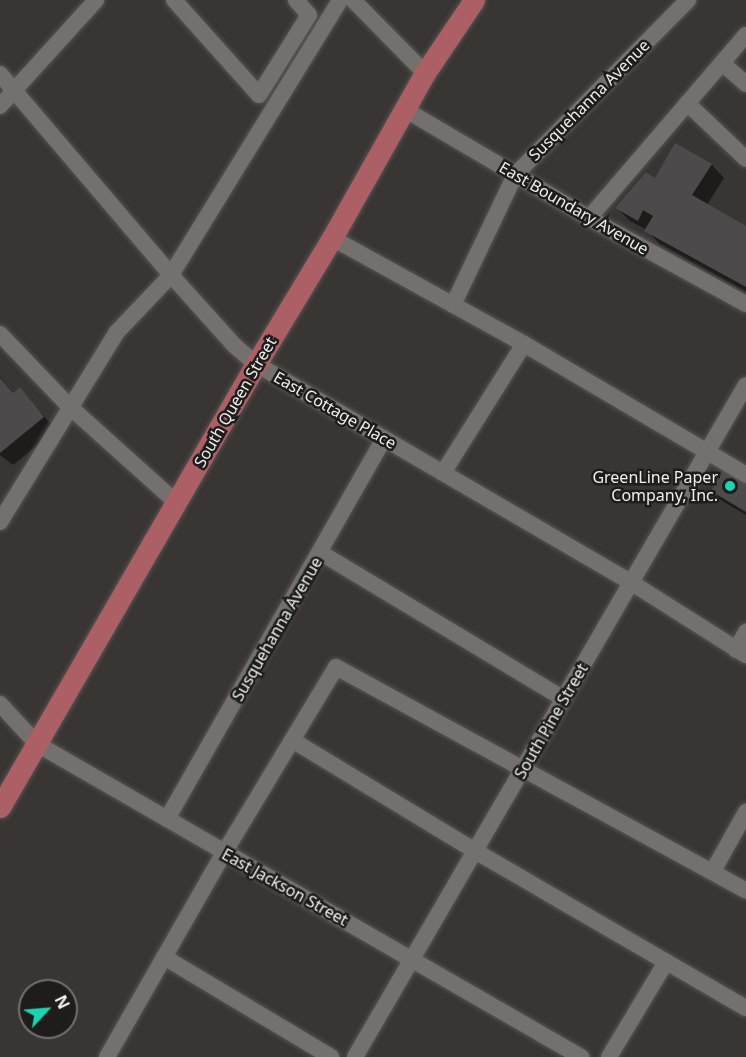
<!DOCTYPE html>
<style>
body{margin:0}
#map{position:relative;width:746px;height:1057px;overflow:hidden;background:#393533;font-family:"Noto Sans",sans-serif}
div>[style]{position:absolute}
.shadow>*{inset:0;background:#0007}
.building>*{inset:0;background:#4e4a4c}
.roads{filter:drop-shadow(0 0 2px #565352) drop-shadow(0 0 2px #565352)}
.minor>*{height:16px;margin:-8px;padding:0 8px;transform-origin:8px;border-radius:8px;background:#74706e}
.major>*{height:21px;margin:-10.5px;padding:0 10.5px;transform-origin:10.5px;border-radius:10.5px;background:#ac6065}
.dots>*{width:16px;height:16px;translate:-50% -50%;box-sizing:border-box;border:3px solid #1f1d1c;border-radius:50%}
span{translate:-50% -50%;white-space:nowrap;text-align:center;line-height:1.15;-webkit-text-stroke:5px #1f1d1c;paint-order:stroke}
.street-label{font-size:16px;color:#f0eeed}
.poi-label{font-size:16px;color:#f0eeed}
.right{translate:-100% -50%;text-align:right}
.north{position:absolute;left:18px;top:979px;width:60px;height:60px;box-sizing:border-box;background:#1f1d1c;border:2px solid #737170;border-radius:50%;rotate:64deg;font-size:16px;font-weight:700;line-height:24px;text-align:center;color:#f0eeed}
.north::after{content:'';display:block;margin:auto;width:21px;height:27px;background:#1bd5b1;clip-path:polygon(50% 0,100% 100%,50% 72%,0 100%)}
</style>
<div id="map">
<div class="shadow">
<i style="clip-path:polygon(676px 145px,712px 165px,724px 178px,707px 205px,746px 228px,746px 292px,659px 244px,647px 230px,630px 221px,617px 208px,655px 180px)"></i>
<i style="clip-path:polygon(0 377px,14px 394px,20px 389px,56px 430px,13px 465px,0 455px)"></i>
<i style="clip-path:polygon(746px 482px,746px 515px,722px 501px,713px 491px)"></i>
</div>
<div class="building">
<i style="clip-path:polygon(675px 143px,712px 164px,692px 195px,746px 226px,746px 287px,644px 231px,653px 216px,643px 210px,638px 221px,615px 208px,646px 172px,655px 178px)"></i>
<i style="clip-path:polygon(0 378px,13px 393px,20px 387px,44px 417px,0 453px)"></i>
<i style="clip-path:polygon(724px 468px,746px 481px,746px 512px,711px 491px)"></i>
</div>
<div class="roads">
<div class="minor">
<i style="left:174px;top:0;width:127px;rotate:48.2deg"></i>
<i style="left:259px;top:95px;width:94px;rotate:-58deg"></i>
<i style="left:309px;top:15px;width:20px;rotate:-131deg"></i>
<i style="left:353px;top:0;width:103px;rotate:45.4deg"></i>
<i style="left:722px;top:63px;width:32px;rotate:41deg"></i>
<i style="left:0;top:74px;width:264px;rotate:49.6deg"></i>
<i style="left:171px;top:275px;width:96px;rotate:48deg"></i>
<i style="left:235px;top:346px;width:28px;rotate:41deg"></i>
<i style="left:256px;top:364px;width:435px;rotate:30.2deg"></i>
<i style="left:632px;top:583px;width:135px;rotate:32.3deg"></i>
<i style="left:687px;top:103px;width:81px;rotate:43.5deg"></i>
<i style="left:0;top:106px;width:143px;rotate:-47.8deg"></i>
<i style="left:404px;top:109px;width:215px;rotate:30.5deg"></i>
<i style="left:589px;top:218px;width:179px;rotate:28.7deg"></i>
<i style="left:589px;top:218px;width:241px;rotate:-49.4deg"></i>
<i style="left:332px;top:238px;width:219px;rotate:28.9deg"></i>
<i style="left:524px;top:344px;width:258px;rotate:30.5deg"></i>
<i style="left:453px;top:305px;width:144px;rotate:-64.5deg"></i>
<i style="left:515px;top:175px;width:246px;rotate:-45.3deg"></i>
<i style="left:0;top:334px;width:101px;rotate:46.2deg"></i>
<i style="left:70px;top:407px;width:142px;rotate:41.9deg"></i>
<i style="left:443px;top:473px;width:152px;rotate:-57.9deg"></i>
<i style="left:0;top:522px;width:223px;rotate:-58.4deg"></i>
<i style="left:117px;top:332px;width:79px;rotate:-46.5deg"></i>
<i style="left:171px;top:275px;width:323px;rotate:-58.4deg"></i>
<i style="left:321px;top:553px;width:283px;rotate:31deg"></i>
<i style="left:736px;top:650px;width:21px;rotate:-61deg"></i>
<i style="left:0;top:704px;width:54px;rotate:47.2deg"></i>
<i style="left:37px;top:744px;width:628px;rotate:29.91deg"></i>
<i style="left:292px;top:740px;width:214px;rotate:31.2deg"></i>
<i style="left:475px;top:851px;width:313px;rotate:30.1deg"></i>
<i style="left:167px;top:819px;width:438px;rotate:-60.3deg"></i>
<i style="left:713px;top:871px;width:68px;rotate:-60.8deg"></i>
<i style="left:164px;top:957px;width:195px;rotate:30.9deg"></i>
<i style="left:107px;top:1057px;width:235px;rotate:-60.2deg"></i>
<i style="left:224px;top:853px;width:217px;rotate:-58.9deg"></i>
<i style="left:336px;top:667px;width:467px;rotate:28.6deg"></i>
<i style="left:355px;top:1057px;width:777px;rotate:-59.81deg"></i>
<i style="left:609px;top:1057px;width:111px;rotate:-59deg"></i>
</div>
<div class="major">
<i style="left:0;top:807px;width:512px;rotate:-59.98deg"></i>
<i style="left:256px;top:364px;width:147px;rotate:-58.9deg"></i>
<i style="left:332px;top:238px;width:189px;rotate:-60.6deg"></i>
<i style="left:425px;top:73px;width:88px;rotate:-56.1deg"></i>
</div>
</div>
<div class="dots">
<i style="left:730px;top:486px;background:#1bd5b1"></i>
</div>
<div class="street-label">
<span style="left:589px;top:100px;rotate:-45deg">Susquehanna Avenue</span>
<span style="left:574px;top:208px;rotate:30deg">East Boundary Avenue</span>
<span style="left:235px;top:402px;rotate:-60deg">South Queen Street</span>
<span style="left:335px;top:410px;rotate:30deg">East Cottage Place</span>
<span style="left:277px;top:629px;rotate:-60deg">Susquehanna Avenue</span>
<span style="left:551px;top:721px;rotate:-60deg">South Pine Street</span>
<span style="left:285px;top:887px;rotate:29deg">East Jackson Street</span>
</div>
<div class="poi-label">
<span class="right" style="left:718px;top:486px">GreenLine Paper<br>Company, Inc.</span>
</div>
<div class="north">N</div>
</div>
